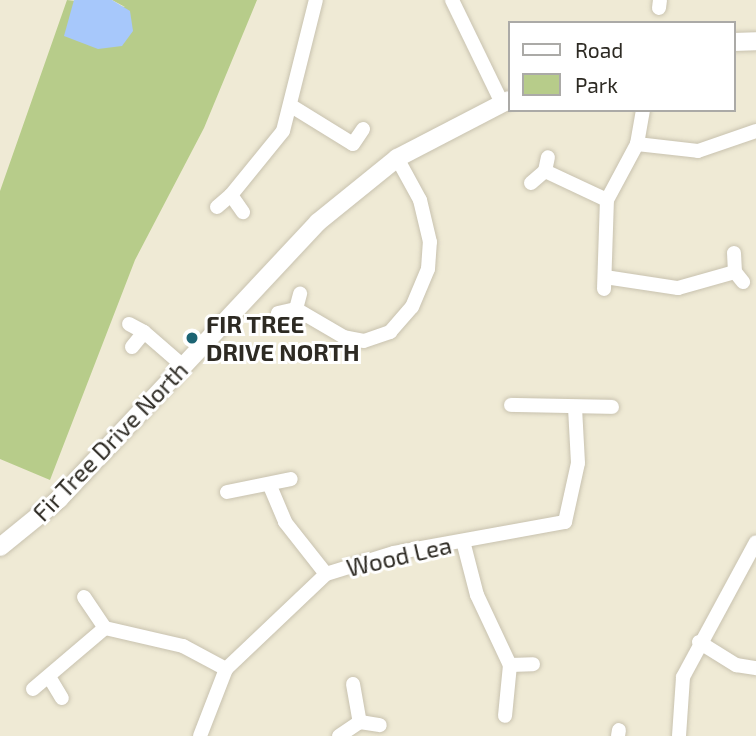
<!DOCTYPE html>
<style>
body{margin:0}
#map{position:relative;width:756px;height:736px;overflow:hidden;background:#efead5;font-family:"Exo 2",sans-serif}
div>[style]{position:absolute}
.green>*{inset:0;background:#b7cc8a}
.water>*{inset:0;background:#a7c8fb}
.roads{filter:drop-shadow(0 0 2px #c8c2af) drop-shadow(0 0 2px #c8c2af)}
.minor>*{height:14px;margin:-7px;padding:0 7px;transform-origin:7px;border-radius:7px;background:#fff}
.tertiary>*{height:18px;margin:-9px;padding:0 9px;transform-origin:9px;border-radius:9px;background:#fff}
.dots>*{width:19px;height:19px;translate:-50% -50%;box-sizing:border-box;border:4px solid #fff;border-radius:50%}
span{translate:-50% -50%;white-space:nowrap;text-align:center;line-height:1.15;-webkit-text-stroke:6px #fff;paint-order:stroke}
.poi-label{font-size:24px;color:#2d2a23;font-weight:700}
.left{translate:0 -50%;text-align:left}
.street-label{font-size:24px;color:#2d2a23}
.legend{position:absolute;left:508px;top:21px;width:228px;height:91px;box-sizing:border-box;background:#fff;border:2px solid #abaaa7;margin:0;padding:9px 12px;list-style:none;font-size:21px;color:#2d2a23}
.legend li{display:flex;align-items:center;gap:14px;height:35px}
.legend b{width:35px;border:2px solid #abaaa7}
</style>
<div id="map">
<div class="green">
<i style="clip-path:polygon(67px 0,125px 7px,112px 0,257px 0,204px 128px,135px 260px,50px 480px,0 459px,0 191px)"></i>
</div>
<div class="water">
<i style="clip-path:polygon(74px 0,112px 0,130px 11px,133px 31px,122px 46px,98px 49px,64px 36px)"></i>
</div>
<div class="roads">
<div class="minor">
<i style="left:452px;top:0;width:114px;rotate:64.1deg"></i>
<i style="left:659px;top:8px;width:8px;rotate:-83deg"></i>
<i style="left:293px;top:107px;width:70px;rotate:31.7deg"></i>
<i style="left:353px;top:144px;width:18px;rotate:-56deg"></i>
<i style="left:637px;top:144px;width:61px;rotate:6.5deg"></i>
<i style="left:698px;top:151px;width:61px;rotate:-19deg"></i>
<i style="left:545px;top:171px;width:68px;rotate:25.1deg"></i>
<i style="left:531px;top:183px;width:18px;rotate:-41deg"></i>
<i style="left:545px;top:171px;width:14px;rotate:-78deg"></i>
<i style="left:231px;top:195px;width:82px;rotate:-50.9deg"></i>
<i style="left:283px;top:131px;width:135px;rotate:-75.9deg"></i>
<i style="left:217px;top:207px;width:18px;rotate:-41deg"></i>
<i style="left:231px;top:195px;width:21px;rotate:55deg"></i>
<i style="left:734px;top:253px;width:19px;rotate:87deg"></i>
<i style="left:605px;top:277px;width:74px;rotate:8.6deg"></i>
<i style="left:678px;top:288px;width:59px;rotate:-15.7deg"></i>
<i style="left:735px;top:272px;width:13px;rotate:51deg"></i>
<i style="left:604px;top:289px;width:89px;rotate:-88.1deg"></i>
<i style="left:607px;top:200px;width:64px;rotate:-61.8deg"></i>
<i style="left:637px;top:144px;width:35px;rotate:-80deg"></i>
<i style="left:296px;top:309px;width:56px;rotate:30.3deg"></i>
<i style="left:344px;top:337px;width:20px;rotate:11deg"></i>
<i style="left:364px;top:341px;width:28px;rotate:-19deg"></i>
<i style="left:390px;top:332px;width:33px;rotate:-49deg"></i>
<i style="left:412px;top:307px;width:41px;rotate:-67.2deg"></i>
<i style="left:428px;top:269px;width:27px;rotate:-86deg"></i>
<i style="left:430px;top:242px;width:43px;rotate:-103.4deg"></i>
<i style="left:420px;top:200px;width:48px;rotate:-118.7deg"></i>
<i style="left:278px;top:313px;width:18px;rotate:-13deg"></i>
<i style="left:296px;top:309px;width:16px;rotate:-75deg"></i>
<i style="left:129px;top:324px;width:17px;rotate:28deg"></i>
<i style="left:132px;top:347px;width:19px;rotate:-51deg"></i>
<i style="left:144px;top:332px;width:50px;rotate:41deg"></i>
<i style="left:511px;top:405px;width:101px;rotate:1.1deg"></i>
<i style="left:270px;top:486px;width:39px;rotate:67deg"></i>
<i style="left:285px;top:522px;width:66px;rotate:51.7deg"></i>
<i style="left:227px;top:492px;width:65px;rotate:-11.5deg"></i>
<i style="left:463px;top:541px;width:56px;rotate:75.5deg"></i>
<i style="left:477px;top:595px;width:77px;rotate:64.8deg"></i>
<i style="left:510px;top:665px;width:51px;rotate:95.6deg"></i>
<i style="left:84px;top:597px;width:37px;rotate:56deg"></i>
<i style="left:699px;top:642px;width:44px;rotate:31.9deg"></i>
<i style="left:736px;top:665px;width:20px;rotate:9deg"></i>
<i style="left:510px;top:665px;width:23px;rotate:-2deg"></i>
<i style="left:51px;top:680px;width:21px;rotate:59deg"></i>
<i style="left:353px;top:684px;width:39px;rotate:80deg"></i>
<i style="left:33px;top:689px;width:94px;rotate:-40.3deg"></i>
<i style="left:105px;top:628px;width:80px;rotate:13deg"></i>
<i style="left:183px;top:646px;width:49px;rotate:28.1deg"></i>
<i style="left:200px;top:736px;width:72px;rotate:-68.8deg"></i>
<i style="left:226px;top:669px;width:138px;rotate:-43.5deg"></i>
<i style="left:326px;top:574px;width:71px;rotate:-17.2deg"></i>
<i style="left:394px;top:553px;width:174px;rotate:-10.3deg"></i>
<i style="left:565px;top:522px;width:60px;rotate:-77.6deg"></i>
<i style="left:578px;top:463px;width:55px;rotate:-93.1deg"></i>
<i style="left:339px;top:736px;width:25px;rotate:-34deg"></i>
<i style="left:360px;top:722px;width:20px;rotate:9deg"></i>
<i style="left:618px;top:736px;width:6px;rotate:-81deg"></i>
<i style="left:679px;top:736px;width:59px;rotate:-86.1deg"></i>
<i style="left:683px;top:677px;width:153px;rotate:-61.6deg"></i>
</div>
<div class="tertiary">
<i style="left:733px;top:42px;width:23px;rotate:-2deg"></i>
<i style="left:0;top:547px;width:76px;rotate:-39.1deg"></i>
<i style="left:59px;top:499px;width:379px;rotate:-46.9deg"></i>
<i style="left:318px;top:222px;width:102px;rotate:-39deg"></i>
<i style="left:397px;top:158px;width:126px;rotate:-27.4deg"></i>
</div>
</div>
<div class="dots">
<i style="left:192px;top:338px;background:#1c6473"></i>
</div>
<div class="poi-label">
<span class="left" style="left:206px;top:338px">FIR TREE<br>DRIVE NORTH</span>
</div>
<div class="street-label">
<span style="left:110px;top:441px;rotate:-46deg">Fir Tree Drive North</span>
<span style="left:399px;top:556px;rotate:-13deg">Wood Lea</span>
</div>
<ul class="legend">
<li><b style="height:9px;background:#fff"></b>Road</li>
<li><b style="height:19px;background:#b7cc8a"></b>Park</li>
</ul>
</div>
